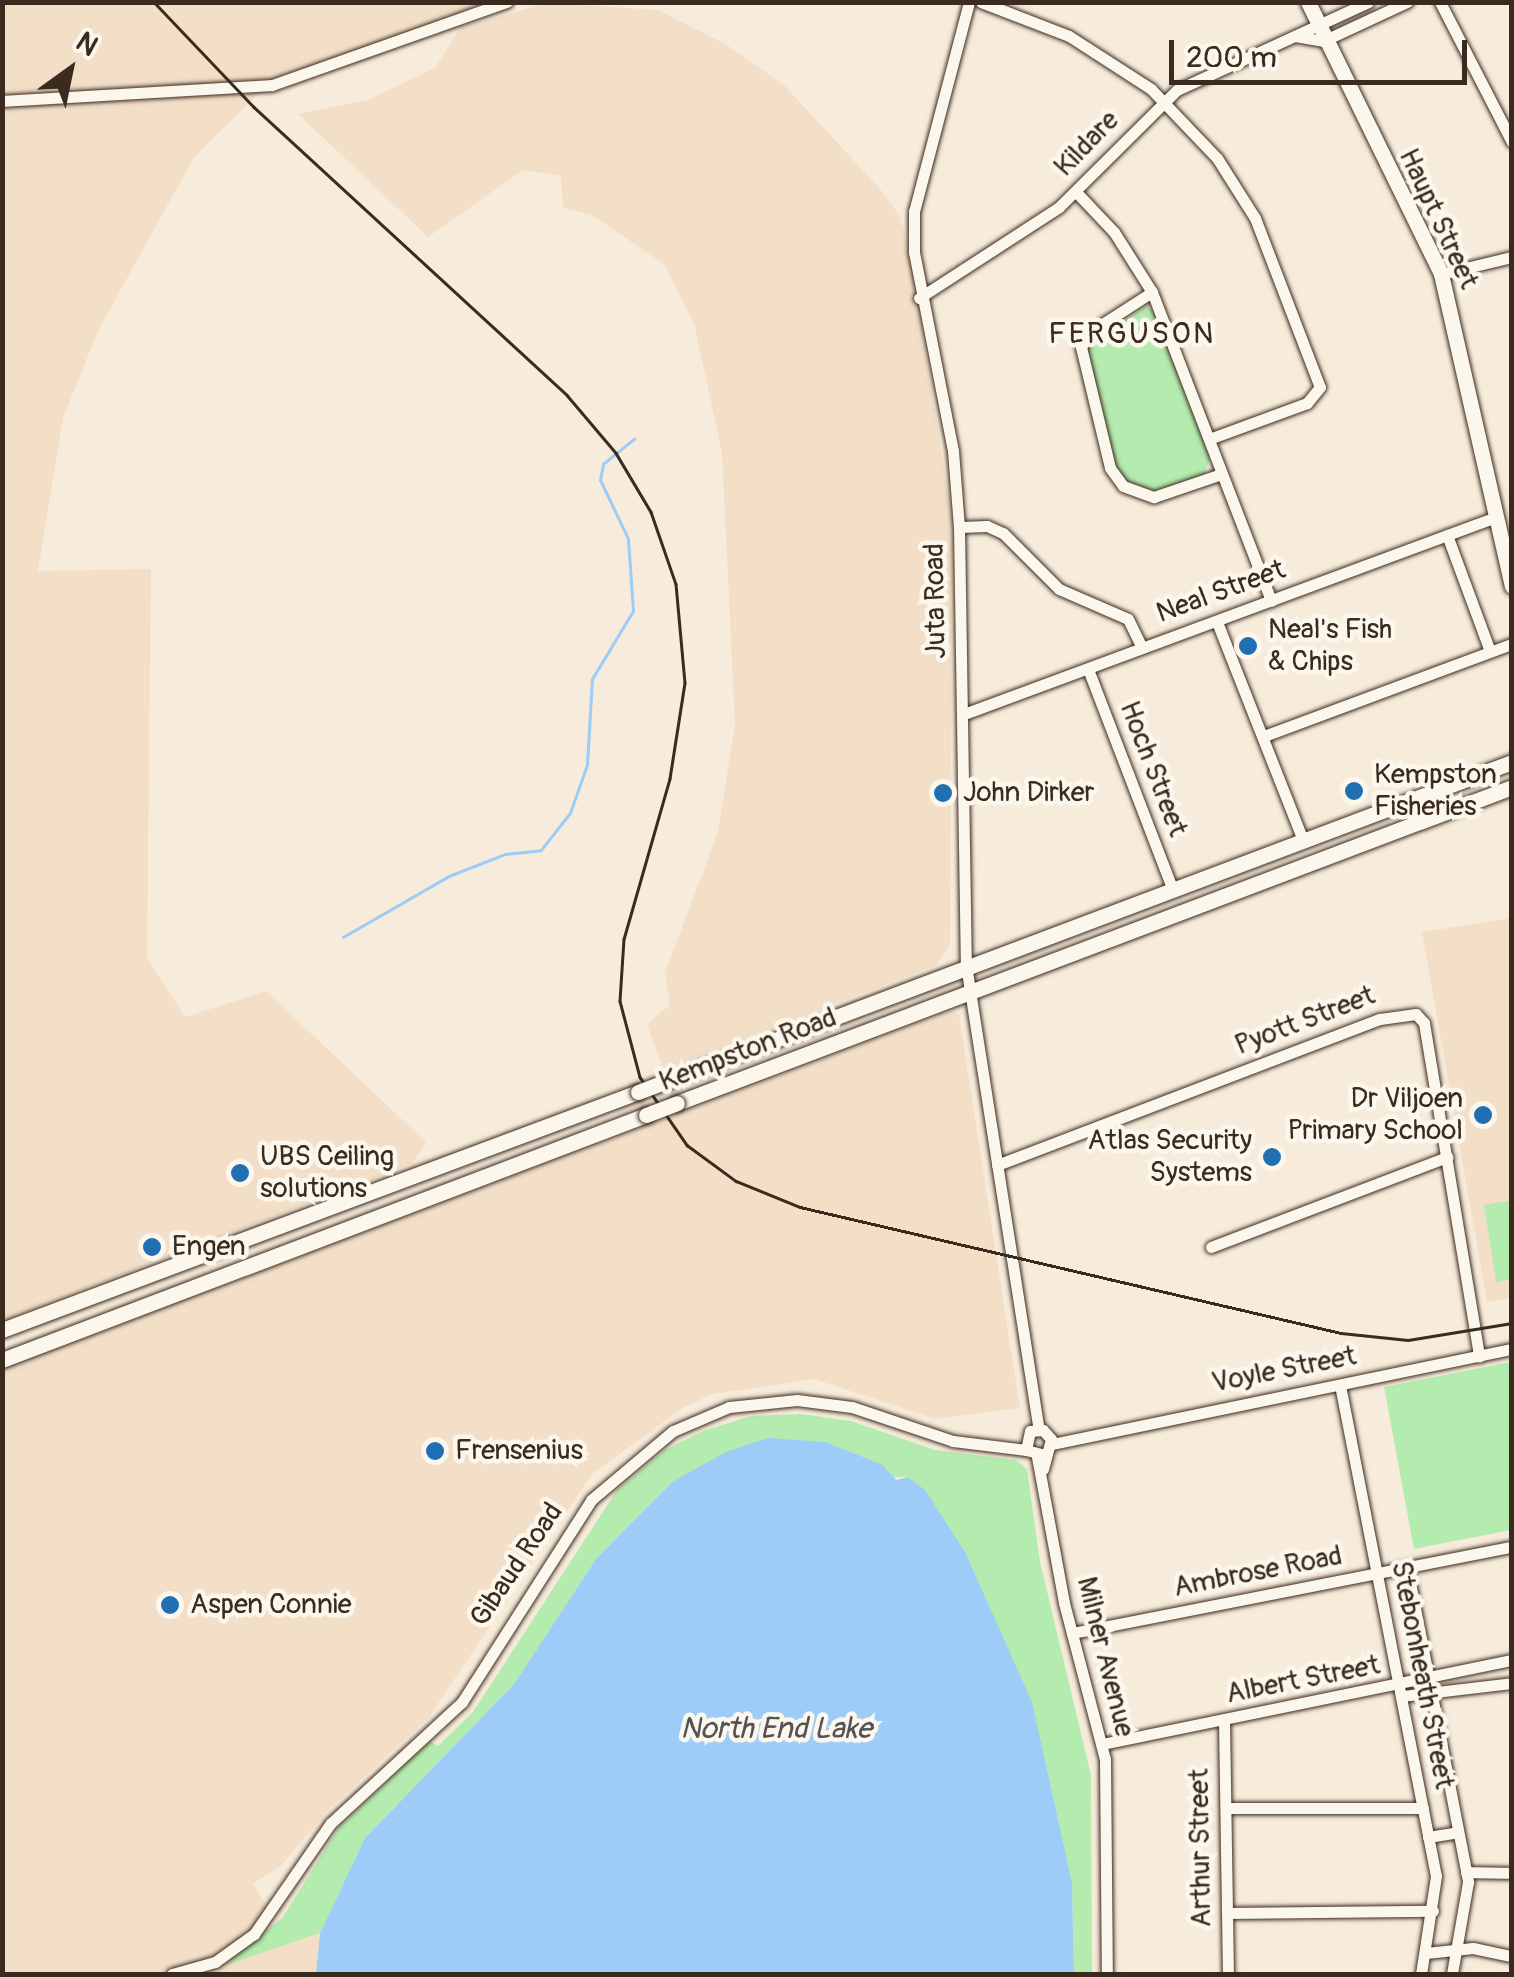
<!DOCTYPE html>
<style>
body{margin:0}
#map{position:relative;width:1514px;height:1977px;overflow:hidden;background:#f7ecdb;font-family:Pangolin,sans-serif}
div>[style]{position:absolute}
.built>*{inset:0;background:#f3dfc7}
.green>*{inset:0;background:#b4ebae}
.water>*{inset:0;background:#9dccf8}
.stream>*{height:2.5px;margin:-1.25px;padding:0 1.25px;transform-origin:1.25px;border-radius:1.25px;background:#9dccf8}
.roads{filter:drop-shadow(0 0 2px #3b2a1e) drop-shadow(0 0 2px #3b2a1e)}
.street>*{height:11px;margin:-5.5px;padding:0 5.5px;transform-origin:5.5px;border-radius:5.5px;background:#fbf7ec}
.secondary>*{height:15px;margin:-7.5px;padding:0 7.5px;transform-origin:7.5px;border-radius:7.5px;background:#fbf7ec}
.rail>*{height:2.5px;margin:-1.25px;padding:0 1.25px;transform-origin:1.25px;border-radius:1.25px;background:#3b2a1e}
.bridges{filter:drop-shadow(0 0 2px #3b2a1e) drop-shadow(0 0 2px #3b2a1e)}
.secondary-bridge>*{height:15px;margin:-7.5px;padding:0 7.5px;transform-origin:7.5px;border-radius:7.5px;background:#fbf7ec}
.dots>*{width:28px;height:28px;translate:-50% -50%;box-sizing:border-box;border:5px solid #fbf7ec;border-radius:50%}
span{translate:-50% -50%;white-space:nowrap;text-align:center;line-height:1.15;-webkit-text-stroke:9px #fbf7ec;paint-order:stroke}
.street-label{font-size:28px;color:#3b2a1e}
.poi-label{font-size:28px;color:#3b2a1e}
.left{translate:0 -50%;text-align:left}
.right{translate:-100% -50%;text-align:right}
.neighbourhood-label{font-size:30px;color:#3b2a1e;letter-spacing:2.5px}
.water-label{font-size:30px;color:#545254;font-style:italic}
.frame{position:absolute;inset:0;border:5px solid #3b2a1e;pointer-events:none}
.north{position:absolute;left:20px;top:20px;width:100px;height:100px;-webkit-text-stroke:8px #fbf7ec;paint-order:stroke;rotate:33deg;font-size:28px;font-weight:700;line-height:40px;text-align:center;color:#3b2a1e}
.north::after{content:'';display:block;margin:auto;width:35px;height:45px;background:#3b2a1e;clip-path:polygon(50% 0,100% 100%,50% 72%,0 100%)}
.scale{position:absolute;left:1169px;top:40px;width:298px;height:45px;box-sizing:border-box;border:5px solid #3b2a1e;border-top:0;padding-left:12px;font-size:30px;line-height:35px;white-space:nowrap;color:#3b2a1e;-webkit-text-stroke:8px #fbf7ec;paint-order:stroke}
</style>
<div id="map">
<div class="built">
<i style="clip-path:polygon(3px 3px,488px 3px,272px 80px,194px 157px,98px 331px,63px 418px,38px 571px,151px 569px,147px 958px,185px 1017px,266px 991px,426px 1142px,413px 1163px,3px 1320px)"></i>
<i style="clip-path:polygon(548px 3px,658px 10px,727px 45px,785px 86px,880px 189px,900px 216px,913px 268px,952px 521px,950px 944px,937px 965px,663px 1069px,647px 1024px,670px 1005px,665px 973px,718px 832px,735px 724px,722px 453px,694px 323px,665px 265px,592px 215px,563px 208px,561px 176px,523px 170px,428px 237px,298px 114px,368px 100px,435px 68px,461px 27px)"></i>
<i style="clip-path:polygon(1511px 918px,1511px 1298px,1487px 1302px,1422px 932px)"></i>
<i style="clip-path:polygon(951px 1011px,959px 1015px,1020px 1408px,935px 1419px,814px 1379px,713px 1394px,684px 1407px,592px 1474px,429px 1717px,328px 1810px,281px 1866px,253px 1884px,269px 1910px,228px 1953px,167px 1974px,3px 1974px,3px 1369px)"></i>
<i style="clip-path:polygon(320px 1933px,316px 1974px,197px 1974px,223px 1966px)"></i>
</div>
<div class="green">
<i style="clip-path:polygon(1146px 306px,1155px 312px,1210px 458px,1204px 475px,1152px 492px,1127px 482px,1114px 465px,1086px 346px)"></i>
<i style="clip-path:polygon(1511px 1200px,1511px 1279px,1496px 1282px,1484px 1205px)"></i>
<i style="clip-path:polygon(1511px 1362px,1511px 1530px,1414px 1549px,1384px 1387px)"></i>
<i style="clip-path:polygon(801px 1414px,851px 1421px,935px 1450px,1016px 1460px,1027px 1469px,1040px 1562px,1091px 1775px,1092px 1974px,1074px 1974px,1072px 1883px,924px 1490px,908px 1477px,672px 1482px,596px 1559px,514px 1684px,365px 1838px,320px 1933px,223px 1966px,283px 1917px,339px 1827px,430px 1741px,438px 1746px,473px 1712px,617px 1490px,665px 1450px,703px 1431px,751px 1416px)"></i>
</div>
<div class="water">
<i style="clip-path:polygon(768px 1438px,825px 1442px,883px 1465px,896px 1480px,908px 1477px,925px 1490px,965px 1552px,1032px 1702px,1072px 1883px,1074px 1974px,316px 1974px,320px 1933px,365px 1838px,514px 1684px,596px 1559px,672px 1482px,726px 1452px)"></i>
</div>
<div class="stream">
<i style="left:343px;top:937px;width:122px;rotate:-29.9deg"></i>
<i style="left:449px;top:876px;width:60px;rotate:-21.4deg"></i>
<i style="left:505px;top:854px;width:36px;rotate:-6deg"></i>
<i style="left:541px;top:850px;width:47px;rotate:-51.9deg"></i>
<i style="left:570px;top:813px;width:51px;rotate:-70.5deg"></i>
<i style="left:587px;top:765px;width:86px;rotate:-86.7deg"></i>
<i style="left:592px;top:679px;width:79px;rotate:-58.9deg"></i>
<i style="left:633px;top:611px;width:72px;rotate:-94deg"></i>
<i style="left:628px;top:539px;width:65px;rotate:-115.4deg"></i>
<i style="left:600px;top:480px;width:16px;rotate:-79deg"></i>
<i style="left:603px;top:464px;width:40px;rotate:-39deg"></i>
</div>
<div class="roads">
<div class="street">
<i style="left:969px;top:2px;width:216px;rotate:104.7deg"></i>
<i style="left:914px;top:211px;width:41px;rotate:90deg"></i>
<i style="left:914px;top:252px;width:203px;rotate:78.9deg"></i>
<i style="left:953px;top:451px;width:76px;rotate:85.5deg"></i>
<i style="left:959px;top:527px;width:438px;rotate:89.1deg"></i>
<i style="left:966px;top:965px;width:470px;rotate:81.1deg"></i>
<i style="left:981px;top:2px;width:94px;rotate:21.1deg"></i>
<i style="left:1069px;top:36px;width:98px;rotate:32.9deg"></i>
<i style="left:1151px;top:89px;width:95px;rotate:46.3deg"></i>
<i style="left:1217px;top:158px;width:71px;rotate:57.7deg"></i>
<i style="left:1255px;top:218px;width:181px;rotate:69deg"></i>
<i style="left:1320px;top:387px;width:21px;rotate:129deg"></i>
<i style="left:1307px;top:403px;width:104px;rotate:159.8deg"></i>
<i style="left:1440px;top:2px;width:157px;rotate:62.8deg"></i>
<i style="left:1295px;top:36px;width:28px;rotate:10deg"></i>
<i style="left:1323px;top:41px;width:93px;rotate:-24.9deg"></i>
<i style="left:2px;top:101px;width:270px;rotate:-3.4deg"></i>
<i style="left:272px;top:85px;width:249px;rotate:-19.5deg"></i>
<i style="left:1077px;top:193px;width:54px;rotate:46.5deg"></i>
<i style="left:1114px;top:232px;width:71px;rotate:57.7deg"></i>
<i style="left:1152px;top:292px;width:331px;rotate:68.9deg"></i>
<i style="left:1441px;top:274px;width:73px;rotate:-13.5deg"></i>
<i style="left:1152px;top:292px;width:74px;rotate:147.2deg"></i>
<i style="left:1090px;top:332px;width:17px;rotate:121deg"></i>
<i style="left:1081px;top:347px;width:124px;rotate:76.5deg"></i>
<i style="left:1110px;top:468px;width:22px;rotate:54deg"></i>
<i style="left:1123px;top:486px;width:33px;rotate:20deg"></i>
<i style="left:1154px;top:497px;width:71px;rotate:-18.9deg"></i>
<i style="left:919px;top:298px;width:167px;rotate:-33deg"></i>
<i style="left:1059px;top:207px;width:166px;rotate:-44.8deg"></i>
<i style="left:1177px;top:90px;width:210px;rotate:-24.7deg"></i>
<i style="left:959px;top:527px;width:28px;rotate:-2deg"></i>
<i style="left:987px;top:526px;width:17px;rotate:24deg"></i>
<i style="left:1003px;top:533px;width:79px;rotate:45deg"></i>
<i style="left:1059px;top:589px;width:75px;rotate:23.5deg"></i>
<i style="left:1128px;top:619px;width:32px;rotate:64deg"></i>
<i style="left:1447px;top:535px;width:124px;rotate:69.7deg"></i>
<i style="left:1217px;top:622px;width:234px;rotate:68.5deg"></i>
<i style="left:1088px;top:669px;width:235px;rotate:69deg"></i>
<i style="left:964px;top:714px;width:567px;rotate:-20.32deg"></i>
<i style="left:1264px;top:736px;width:265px;rotate:-20.4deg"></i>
<i style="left:997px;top:1165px;width:410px;rotate:-20.9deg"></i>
<i style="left:1380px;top:1019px;width:36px;rotate:-8deg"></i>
<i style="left:1416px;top:1014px;width:12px;rotate:48deg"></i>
<i style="left:1424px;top:1023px;width:338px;rotate:80.6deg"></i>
<i style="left:1211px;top:1247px;width:253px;rotate:-20.9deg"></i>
<i style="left:1340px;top:1385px;width:500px;rotate:78.94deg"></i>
<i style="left:1436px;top:1876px;width:99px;rotate:98.7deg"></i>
<i style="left:1052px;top:1444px;width:470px;rotate:-11.7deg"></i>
<i style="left:1037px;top:1457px;width:148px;rotate:79.5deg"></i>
<i style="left:1064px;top:1603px;width:161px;rotate:75.3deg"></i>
<i style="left:1105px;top:1759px;width:215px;rotate:89.5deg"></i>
<i style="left:1043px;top:1469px;width:31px;rotate:-75deg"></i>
<i style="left:1051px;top:1439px;width:12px;rotate:-132deg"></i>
<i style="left:1043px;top:1430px;width:13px;rotate:176deg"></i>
<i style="left:1030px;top:1431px;width:19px;rotate:102deg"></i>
<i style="left:1026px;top:1450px;width:20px;rotate:15deg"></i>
<i style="left:1407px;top:1567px;width:321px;rotate:79deg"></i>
<i style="left:1468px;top:1882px;width:93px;rotate:99.9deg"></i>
<i style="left:1072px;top:1633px;width:448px;rotate:-11.1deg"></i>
<i style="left:1402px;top:1696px;width:111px;rotate:-6.7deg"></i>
<i style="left:1224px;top:1721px;width:253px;rotate:89.1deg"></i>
<i style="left:1102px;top:1744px;width:419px;rotate:-11.6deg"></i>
<i style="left:1227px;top:1808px;width:196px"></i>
<i style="left:1428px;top:1837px;width:30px;rotate:-9deg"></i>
<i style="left:1466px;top:1872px;width:46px;rotate:1.2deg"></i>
<i style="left:1227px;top:1913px;width:206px;rotate:-0.6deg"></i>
<i style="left:1426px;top:1953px;width:47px;rotate:-6.1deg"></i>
<i style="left:1473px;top:1948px;width:40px;rotate:12deg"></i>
<i style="left:172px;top:1974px;width:45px;rotate:-15.6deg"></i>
<i style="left:215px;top:1962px;width:48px;rotate:-35.7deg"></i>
<i style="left:254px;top:1934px;width:135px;rotate:-55.3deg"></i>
<i style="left:331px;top:1823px;width:178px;rotate:-42.7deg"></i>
<i style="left:462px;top:1702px;width:240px;rotate:-57.4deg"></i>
<i style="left:591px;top:1500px;width:107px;rotate:-40.1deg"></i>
<i style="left:673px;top:1431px;width:61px;rotate:-23.2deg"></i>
<i style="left:729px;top:1407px;width:68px;rotate:-5.9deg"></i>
<i style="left:797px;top:1400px;width:55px;rotate:7.3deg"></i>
<i style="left:852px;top:1407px;width:107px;rotate:18.6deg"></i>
<i style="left:953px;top:1441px;width:74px;rotate:7deg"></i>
</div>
<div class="secondary">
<i style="left:1308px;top:2px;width:303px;rotate:63.9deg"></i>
<i style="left:1441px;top:274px;width:320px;rotate:77.2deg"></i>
<i style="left:669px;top:1080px;width:901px;rotate:-20.67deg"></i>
<i style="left:677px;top:1103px;width:893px;rotate:-20.73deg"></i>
<i style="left:2px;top:1330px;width:679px;rotate:-20.52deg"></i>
<i style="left:2px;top:1360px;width:689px;rotate:-20.83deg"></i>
</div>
</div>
<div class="rail">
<i style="left:154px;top:2px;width:145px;rotate:46.4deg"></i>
<i style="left:254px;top:107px;width:425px;rotate:42.6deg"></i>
<i style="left:567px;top:395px;width:76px;rotate:49.8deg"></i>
<i style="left:616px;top:453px;width:69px;rotate:59.3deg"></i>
<i style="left:651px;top:512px;width:76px;rotate:70.9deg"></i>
<i style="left:676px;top:584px;width:99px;rotate:84.8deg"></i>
<i style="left:685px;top:683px;width:97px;rotate:98.9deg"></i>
<i style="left:670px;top:779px;width:166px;rotate:106deg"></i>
<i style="left:624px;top:939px;width:62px;rotate:93.7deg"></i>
<i style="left:620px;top:1001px;width:79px;rotate:75.3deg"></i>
<i style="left:640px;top:1077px;width:83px;rotate:55.3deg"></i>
<i style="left:687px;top:1145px;width:61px;rotate:36.3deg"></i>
<i style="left:736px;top:1181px;width:69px;rotate:22.1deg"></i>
<i style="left:800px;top:1207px;width:555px;rotate:13.11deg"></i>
<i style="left:1341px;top:1333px;width:67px;rotate:6deg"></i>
<i style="left:1408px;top:1340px;width:105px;rotate:-9.3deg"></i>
</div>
<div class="bridges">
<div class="secondary-bridge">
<i style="left:638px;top:1092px;width:33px;rotate:-21deg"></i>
<i style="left:646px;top:1115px;width:33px;rotate:-21deg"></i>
</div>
</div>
<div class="dots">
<i style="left:1248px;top:646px;background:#1f6fb2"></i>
<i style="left:1354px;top:791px;background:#1f6fb2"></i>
<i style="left:943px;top:793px;background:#1f6fb2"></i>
<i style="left:1483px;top:1115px;background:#1f6fb2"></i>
<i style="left:1272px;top:1157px;background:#1f6fb2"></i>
<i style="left:240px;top:1173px;background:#1f6fb2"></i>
<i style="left:152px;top:1247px;background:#1f6fb2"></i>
<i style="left:435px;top:1451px;background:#1f6fb2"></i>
<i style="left:170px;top:1605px;background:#1f6fb2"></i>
</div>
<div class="street-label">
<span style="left:1087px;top:144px;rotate:-46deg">Kildare</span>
<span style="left:1438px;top:219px;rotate:65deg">Haupt Street</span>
<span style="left:1221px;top:592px;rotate:-20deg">Neal Street</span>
<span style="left:936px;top:601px;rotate:-91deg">Juta Road</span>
<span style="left:1153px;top:769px;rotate:69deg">Hoch Street</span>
<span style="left:1305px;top:1021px;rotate:-21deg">Pyott Street</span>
<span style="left:748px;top:1050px;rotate:-21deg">Kempston Road</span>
<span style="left:1284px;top:1370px;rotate:-11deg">Voyle Street</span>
<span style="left:517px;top:1565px;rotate:-56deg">Gibaud Road</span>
<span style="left:1258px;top:1572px;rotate:-11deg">Ambrose Road</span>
<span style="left:1105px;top:1657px;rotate:76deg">Milner Avenue</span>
<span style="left:1422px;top:1675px;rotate:79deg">Stebonheath Street</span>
<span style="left:1303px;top:1680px;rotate:-11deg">Albert Street</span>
<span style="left:1201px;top:1848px;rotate:-91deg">Arthur Street</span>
</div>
<div class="poi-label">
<span class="left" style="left:1268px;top:646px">Neal's Fish<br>&amp; Chips</span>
<span class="left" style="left:1374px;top:791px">Kempston<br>Fisheries</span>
<span class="left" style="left:963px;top:793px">John Dirker</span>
<span class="right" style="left:1463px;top:1115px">Dr Viljoen<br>Primary School</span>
<span class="right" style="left:1252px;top:1157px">Atlas Security<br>Systems</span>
<span class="left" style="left:260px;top:1173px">UBS Ceiling<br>solutions</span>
<span class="left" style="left:172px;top:1247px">Engen</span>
<span class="left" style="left:455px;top:1451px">Frensenius</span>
<span class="left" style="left:190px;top:1605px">Aspen Connie</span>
</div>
<div class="neighbourhood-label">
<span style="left:1132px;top:334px">FERGUSON</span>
</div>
<div class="water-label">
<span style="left:776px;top:1729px">North End Lake</span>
</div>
<div class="frame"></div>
<div class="north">N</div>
<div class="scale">200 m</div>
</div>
